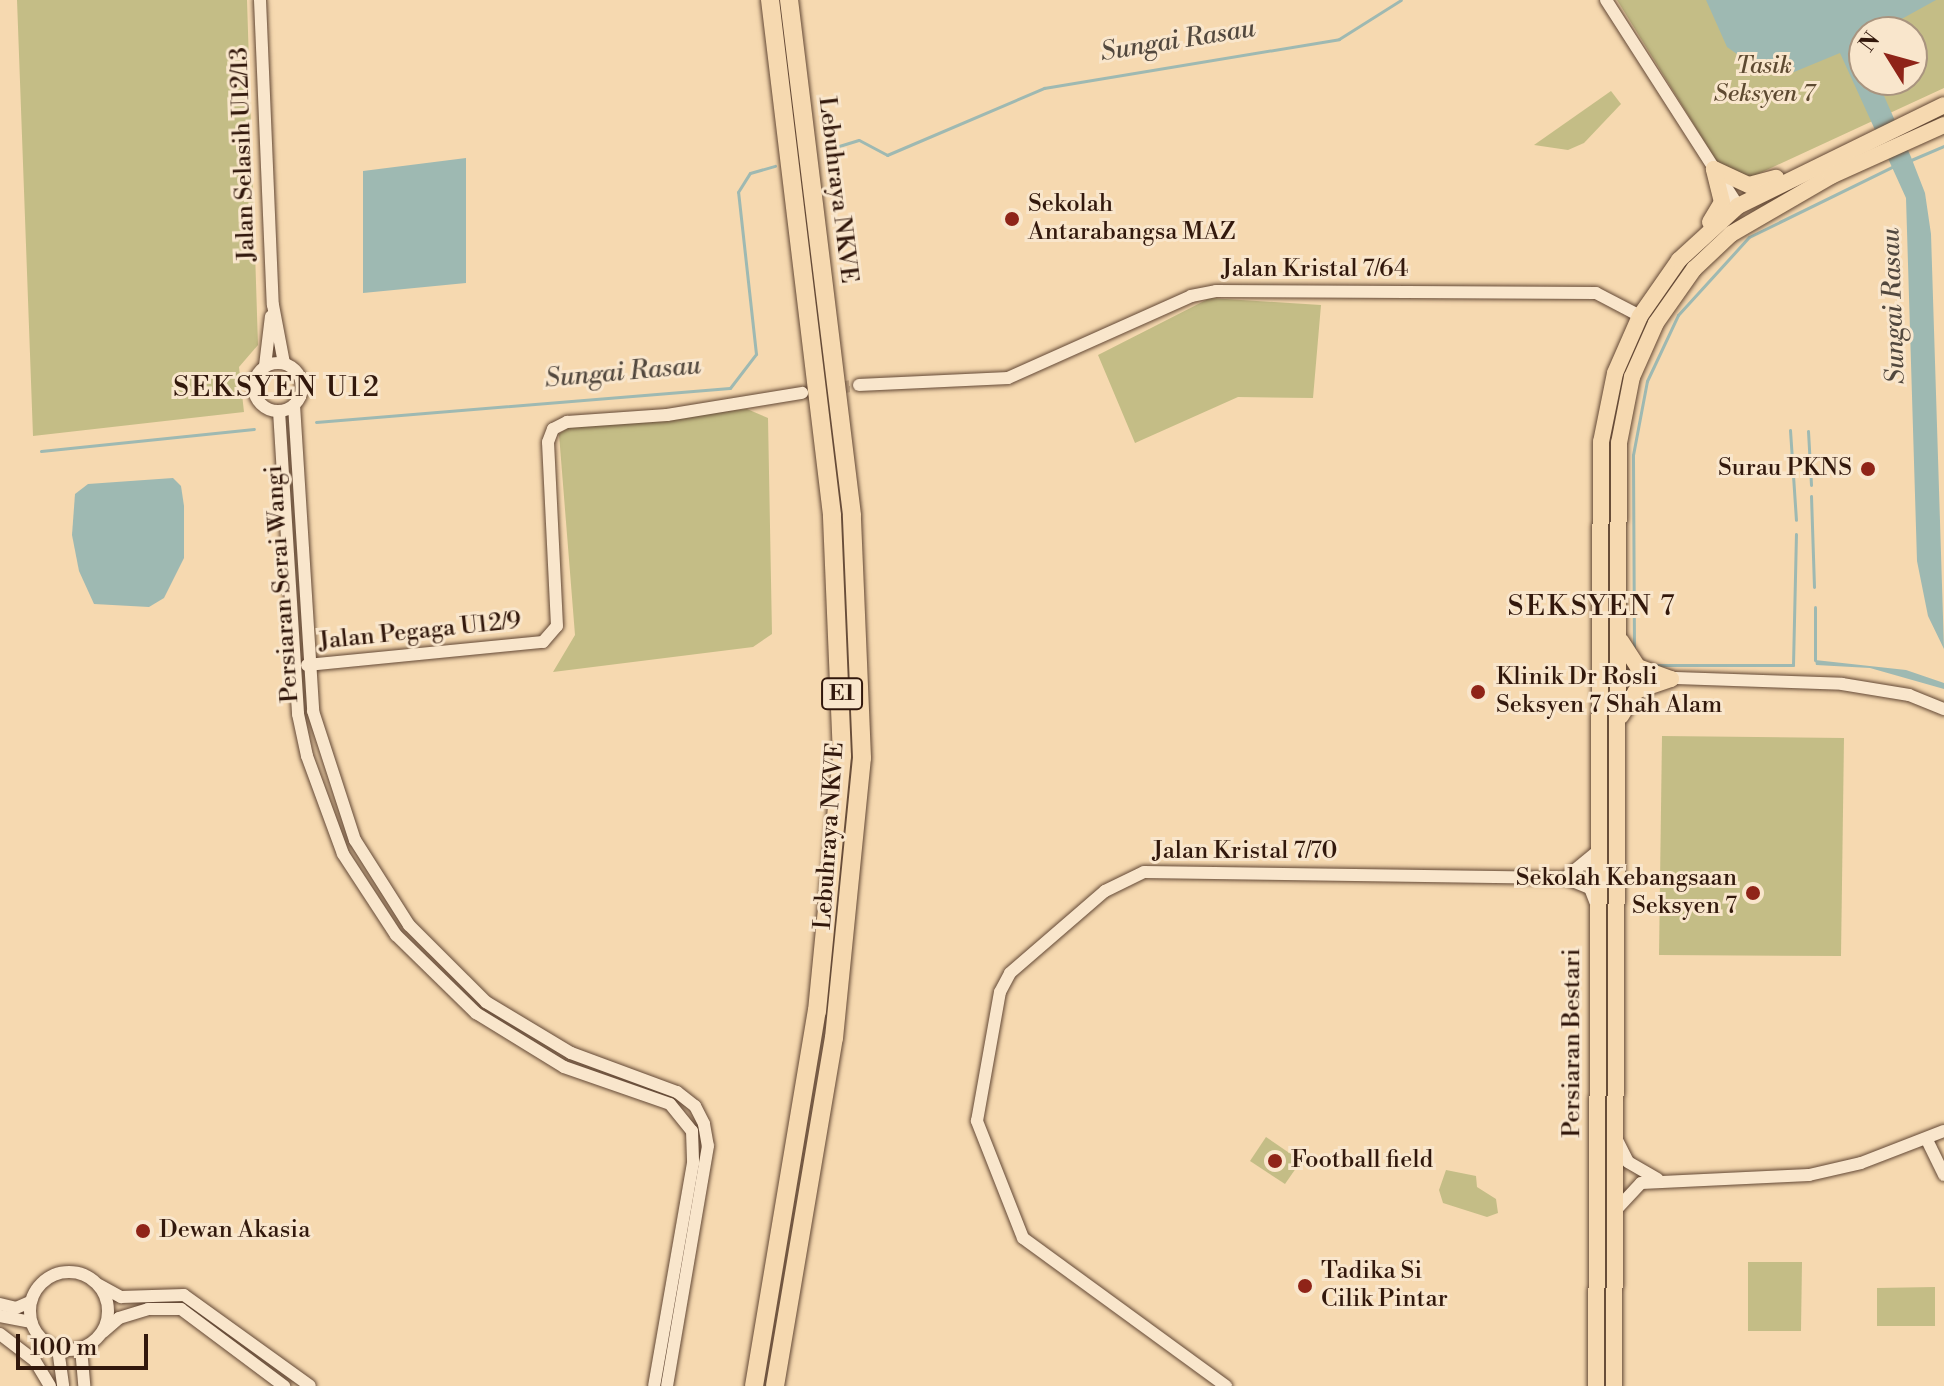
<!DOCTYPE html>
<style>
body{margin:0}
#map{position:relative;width:1944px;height:1386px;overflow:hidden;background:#f6d9b0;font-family:"Libre Bodoni",serif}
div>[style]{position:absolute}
.green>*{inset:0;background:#c4bd86}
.water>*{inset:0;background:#9eb9b2}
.stream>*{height:3px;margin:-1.5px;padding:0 1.5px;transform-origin:1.5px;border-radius:1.5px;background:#9eb9b2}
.minor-tunnel>*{height:12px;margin-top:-6px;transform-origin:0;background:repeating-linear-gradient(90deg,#cfb28f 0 12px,transparent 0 18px)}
.roads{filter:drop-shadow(0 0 2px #634835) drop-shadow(0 0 2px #634835)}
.minor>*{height:12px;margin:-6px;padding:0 6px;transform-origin:6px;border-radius:6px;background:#f9e6cc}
.minor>.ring{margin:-6px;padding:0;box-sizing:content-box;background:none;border:12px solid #f9e6cc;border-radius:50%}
.major>*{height:16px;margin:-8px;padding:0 8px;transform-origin:8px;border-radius:8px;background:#f6d9b0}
.highway>*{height:18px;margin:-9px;padding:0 9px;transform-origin:9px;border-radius:9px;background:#f6d9b0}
.dots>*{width:22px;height:22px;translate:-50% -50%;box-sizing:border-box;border:4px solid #f9e6cc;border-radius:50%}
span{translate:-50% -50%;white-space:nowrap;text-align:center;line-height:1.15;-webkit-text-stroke:6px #f9e6cc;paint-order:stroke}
.shield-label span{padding:2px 6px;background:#f9e6cc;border:2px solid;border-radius:6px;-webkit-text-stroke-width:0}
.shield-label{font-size:22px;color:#32180c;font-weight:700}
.park-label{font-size:24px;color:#5e4a31;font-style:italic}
.street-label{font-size:24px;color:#32180c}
.poi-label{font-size:24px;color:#32180c}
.left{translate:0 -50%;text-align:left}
.right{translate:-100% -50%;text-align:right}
.water-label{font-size:26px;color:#52483e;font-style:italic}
.quarter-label{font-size:28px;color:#32180c;letter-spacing:2px}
.north{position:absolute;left:1848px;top:16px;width:80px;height:80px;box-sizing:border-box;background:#f9e6cc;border:2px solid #a9947f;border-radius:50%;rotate:307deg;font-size:22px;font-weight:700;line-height:32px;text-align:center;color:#32180c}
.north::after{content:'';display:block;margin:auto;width:28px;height:36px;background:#8f2418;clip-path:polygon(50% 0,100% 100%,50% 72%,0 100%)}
.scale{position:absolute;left:16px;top:1334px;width:132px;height:36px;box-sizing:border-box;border:4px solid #32180c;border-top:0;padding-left:10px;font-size:24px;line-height:28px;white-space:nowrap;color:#32180c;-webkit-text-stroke:6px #f9e6cc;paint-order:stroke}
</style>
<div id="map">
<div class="green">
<i style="clip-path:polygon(17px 0,247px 0,258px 345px,239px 367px,244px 412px,33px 436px)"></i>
<i style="clip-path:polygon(evenodd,1617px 0,1944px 0,1944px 88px,1745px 180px,1719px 165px,1617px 0,1864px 32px,1912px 32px,1912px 80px,1864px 80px,1864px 32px)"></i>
<i style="clip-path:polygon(1611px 91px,1621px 104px,1584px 143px,1568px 150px,1534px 145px)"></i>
<i style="clip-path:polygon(1210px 298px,1321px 305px,1313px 398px,1238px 397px,1135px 443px,1098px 355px)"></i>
<i style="clip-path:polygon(747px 409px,768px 418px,772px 634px,753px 647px,553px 672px,575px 635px,559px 434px,568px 428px)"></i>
<i style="clip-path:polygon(1662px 736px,1844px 738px,1841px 956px,1659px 955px)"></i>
<i style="clip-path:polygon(1266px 1137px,1301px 1161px,1285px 1184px,1250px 1161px)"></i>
<i style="clip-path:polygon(1446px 1170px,1476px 1176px,1477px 1187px,1496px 1199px,1498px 1213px,1487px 1217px,1443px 1203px,1439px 1190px)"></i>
<i style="clip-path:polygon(1748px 1262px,1802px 1262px,1801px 1331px,1748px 1331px)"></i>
<i style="clip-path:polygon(1935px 1287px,1935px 1326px,1877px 1326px,1877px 1288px)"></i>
</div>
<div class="water">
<i style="clip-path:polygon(1706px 0,1936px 0,1878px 32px,1864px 32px,1861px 42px,1864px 80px,1877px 80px,1911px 157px,1925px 193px,1931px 234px,1944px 649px,1928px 616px,1917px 561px,1906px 198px,1840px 53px,1794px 72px,1764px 73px,1727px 47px)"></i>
<i style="clip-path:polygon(466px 158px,466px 283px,363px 293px,363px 171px)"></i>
<i style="clip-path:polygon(173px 478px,181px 486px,184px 506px,184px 558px,164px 598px,149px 607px,94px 604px,79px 571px,72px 535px,75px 494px,88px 484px)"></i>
<i style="clip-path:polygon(1815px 660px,1906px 670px,1944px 683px,1944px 689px,1870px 668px,1816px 665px)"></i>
</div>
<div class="stream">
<i style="left:826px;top:150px;width:34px;rotate:-17deg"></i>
<i style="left:859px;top:140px;width:32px;rotate:28deg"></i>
<i style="left:887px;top:155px;width:171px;rotate:-23.1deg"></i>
<i style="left:1044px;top:88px;width:299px;rotate:-9.4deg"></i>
<i style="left:1339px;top:39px;width:73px;rotate:-32.2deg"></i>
<i style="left:1911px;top:160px;width:36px;rotate:-23deg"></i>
<i style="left:316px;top:422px;width:415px;rotate:-4.7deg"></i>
<i style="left:730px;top:388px;width:43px;rotate:-52.6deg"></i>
<i style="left:756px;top:354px;width:163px;rotate:-96.3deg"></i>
<i style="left:738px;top:192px;width:22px;rotate:-58deg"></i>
<i style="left:750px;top:173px;width:26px;rotate:-16deg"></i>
<i style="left:1790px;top:430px;width:90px;rotate:86.2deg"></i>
<i style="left:1808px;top:431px;width:54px;rotate:86.8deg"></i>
<i style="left:41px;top:451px;width:214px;rotate:-5.9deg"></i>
<i style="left:1811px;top:496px;width:91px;rotate:88.1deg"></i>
<i style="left:1634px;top:650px;width:195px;rotate:-90.3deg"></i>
<i style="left:1633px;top:455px;width:75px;rotate:-79.3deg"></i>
<i style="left:1647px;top:381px;width:73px;rotate:-64.8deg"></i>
<i style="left:1678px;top:315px;width:105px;rotate:-47.7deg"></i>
<i style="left:1749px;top:237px;width:164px;rotate:-26.1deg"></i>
<i style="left:1815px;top:660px;width:53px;rotate:-90deg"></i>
<i style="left:1656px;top:665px;width:137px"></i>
<i style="left:1793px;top:665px;width:131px;rotate:-88.7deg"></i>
</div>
<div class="minor-tunnel">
<i style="left:802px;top:393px;width:58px;rotate:-8deg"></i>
</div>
<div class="roads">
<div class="minor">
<i style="left:260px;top:0;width:305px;rotate:87.6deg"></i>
<i style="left:273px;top:305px;width:59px;rotate:79.3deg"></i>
<i style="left:1606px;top:0;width:245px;rotate:57.3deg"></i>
<i class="ring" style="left:254px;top:363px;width:36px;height:36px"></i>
<i style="left:265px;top:366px;width:50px;rotate:-83.2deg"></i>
<i style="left:859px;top:385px;width:149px;rotate:-2.7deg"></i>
<i style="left:1008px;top:378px;width:201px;rotate:-24.1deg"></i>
<i style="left:1191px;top:296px;width:25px;rotate:-11deg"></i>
<i style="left:1216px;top:291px;width:380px;rotate:0.3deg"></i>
<i style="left:1596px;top:293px;width:50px;rotate:27.6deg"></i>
<i style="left:294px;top:405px;width:307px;rotate:86.4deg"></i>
<i style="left:313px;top:711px;width:136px;rotate:72deg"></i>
<i style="left:355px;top:840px;width:101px;rotate:57.6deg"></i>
<i style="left:409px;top:925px;width:109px;rotate:45deg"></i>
<i style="left:486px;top:1002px;width:99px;rotate:31deg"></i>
<i style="left:571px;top:1053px;width:113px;rotate:20.2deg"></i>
<i style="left:677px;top:1092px;width:23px;rotate:38deg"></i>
<i style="left:695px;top:1106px;width:20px;rotate:63deg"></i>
<i style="left:704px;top:1124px;width:22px;rotate:80deg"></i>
<i style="left:708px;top:1146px;width:243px;rotate:99.7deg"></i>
<i style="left:279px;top:411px;width:304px;rotate:86.4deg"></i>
<i style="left:298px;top:714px;width:43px;rotate:77.9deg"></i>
<i style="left:307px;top:756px;width:104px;rotate:69.8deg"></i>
<i style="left:343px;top:854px;width:97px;rotate:56.8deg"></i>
<i style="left:396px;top:935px;width:112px;rotate:44.3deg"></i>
<i style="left:476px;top:1013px;width:103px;rotate:31.5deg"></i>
<i style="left:564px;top:1067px;width:112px;rotate:19.2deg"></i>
<i style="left:670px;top:1104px;width:35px;rotate:51deg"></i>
<i style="left:692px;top:1131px;width:32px;rotate:88deg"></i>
<i style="left:693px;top:1163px;width:226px;rotate:99.9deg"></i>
<i style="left:307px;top:665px;width:237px;rotate:-5.6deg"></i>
<i style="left:543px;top:642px;width:21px;rotate:-49deg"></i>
<i style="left:557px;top:626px;width:184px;rotate:-92.8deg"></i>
<i style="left:548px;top:442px;width:14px;rotate:-69deg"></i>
<i style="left:553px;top:429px;width:16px;rotate:-27deg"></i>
<i style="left:567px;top:422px;width:100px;rotate:-4deg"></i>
<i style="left:667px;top:415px;width:137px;rotate:-9.3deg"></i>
<i style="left:1618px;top:676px;width:224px;rotate:2deg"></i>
<i style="left:1842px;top:684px;width:68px;rotate:9.3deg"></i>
<i style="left:1909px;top:695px;width:38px;rotate:22deg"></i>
<i style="left:1565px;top:878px;width:43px;rotate:-39.3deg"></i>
<i style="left:1927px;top:1140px;width:39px;rotate:64deg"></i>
<i style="left:1618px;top:1142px;width:22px;rotate:63deg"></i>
<i style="left:1628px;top:1162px;width:34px;rotate:30deg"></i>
<i style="left:1615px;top:1211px;width:38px;rotate:-47deg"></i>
<i style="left:1641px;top:1183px;width:168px;rotate:-2.7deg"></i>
<i style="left:1809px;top:1175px;width:53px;rotate:-13deg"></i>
<i style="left:1861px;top:1163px;width:89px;rotate:-21.1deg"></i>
<i class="ring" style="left:30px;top:1272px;width:66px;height:66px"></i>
<i style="left:99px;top:1285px;width:25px;rotate:29deg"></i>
<i style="left:121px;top:1297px;width:63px;rotate:-1.8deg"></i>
<i style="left:184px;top:1295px;width:155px;rotate:35.8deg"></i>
<i style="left:0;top:1304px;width:16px;rotate:14deg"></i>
<i style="left:16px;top:1308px;width:15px;rotate:-23deg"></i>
<i style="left:0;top:1316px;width:32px;rotate:11deg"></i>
<i style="left:103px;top:1332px;width:21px;rotate:-41deg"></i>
<i style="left:119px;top:1318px;width:30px;rotate:-17deg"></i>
<i style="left:148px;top:1309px;width:33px"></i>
<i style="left:181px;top:1309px;width:129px;rotate:36.8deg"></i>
<i style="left:0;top:1334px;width:44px;rotate:37.6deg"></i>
<i style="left:35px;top:1361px;width:29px;rotate:59deg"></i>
<i style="left:81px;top:1348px;width:38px;rotate:85deg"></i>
<i style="left:58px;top:1349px;width:37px;rotate:82deg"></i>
<i style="left:1226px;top:1386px;width:251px;rotate:-143.9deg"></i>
<i style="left:1023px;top:1238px;width:126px;rotate:-111.5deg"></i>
<i style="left:977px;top:1121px;width:131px;rotate:-79.9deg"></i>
<i style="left:1000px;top:992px;width:21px;rotate:-62deg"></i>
<i style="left:1010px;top:973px;width:125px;rotate:-40.8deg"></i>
<i style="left:1105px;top:891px;width:43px;rotate:-26deg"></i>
<i style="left:1144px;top:872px;width:421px;rotate:0.8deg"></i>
<i style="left:1565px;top:878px;width:27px;rotate:22deg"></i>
<i style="left:1590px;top:888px;width:17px;rotate:69deg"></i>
</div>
<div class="major">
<i style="left:1714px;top:169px;width:38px;rotate:25deg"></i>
<i style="left:1749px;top:185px;width:28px;rotate:-15deg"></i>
<i style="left:1710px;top:222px;width:23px;rotate:-59deg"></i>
<i style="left:1722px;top:202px;width:34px;rotate:-104deg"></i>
<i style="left:1621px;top:641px;width:31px;rotate:57deg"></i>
<i style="left:1638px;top:667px;width:35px;rotate:20deg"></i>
<i style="left:1621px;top:716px;width:29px;rotate:-59deg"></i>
<i style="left:1636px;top:691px;width:37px;rotate:-19deg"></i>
<i style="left:1596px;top:1386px;width:944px;rotate:-89.7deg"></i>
<i style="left:1601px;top:442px;width:70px;rotate:-78.5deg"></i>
<i style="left:1615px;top:373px;width:62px;rotate:-66.3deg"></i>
<i style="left:1640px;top:316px;width:68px;rotate:-55.1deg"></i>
<i style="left:1679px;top:260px;width:80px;rotate:-42.5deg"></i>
<i style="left:1738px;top:206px;width:229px;rotate:-26.1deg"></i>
<i style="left:1614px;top:1386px;width:943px;rotate:-89.7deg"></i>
<i style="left:1619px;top:443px;width:67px;rotate:-78.9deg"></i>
<i style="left:1632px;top:377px;width:59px;rotate:-66deg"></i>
<i style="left:1656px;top:323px;width:66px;rotate:-54.9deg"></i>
<i style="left:1694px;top:269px;width:51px;rotate:-43.4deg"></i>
<i style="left:1731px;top:234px;width:116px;rotate:-30.1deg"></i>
<i style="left:1831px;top:176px;width:124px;rotate:-24.3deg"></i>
</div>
<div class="highway">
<i style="left:754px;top:1386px;width:380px;rotate:-80.5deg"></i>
<i style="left:817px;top:1011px;width:256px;rotate:-84.4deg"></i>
<i style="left:842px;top:756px;width:241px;rotate:-92.4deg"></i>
<i style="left:832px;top:515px;width:519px;rotate:-96.86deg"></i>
<i style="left:775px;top:1386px;width:353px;rotate:-80.4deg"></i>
<i style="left:834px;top:1038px;width:281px;rotate:-84.3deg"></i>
<i style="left:862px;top:758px;width:243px;rotate:-92.4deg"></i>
<i style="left:852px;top:515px;width:519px;rotate:-96.97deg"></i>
</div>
</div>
<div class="dots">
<i style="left:1012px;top:219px;background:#8f2418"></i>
<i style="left:1868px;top:469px;background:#8f2418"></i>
<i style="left:1478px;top:692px;background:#8f2418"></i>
<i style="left:1753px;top:893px;background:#8f2418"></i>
<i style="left:1275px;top:1161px;background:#8f2418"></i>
<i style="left:143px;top:1231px;background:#8f2418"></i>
<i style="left:1305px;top:1286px;background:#8f2418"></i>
</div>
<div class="shield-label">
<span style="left:842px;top:694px">E1</span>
</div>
<div class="park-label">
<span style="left:1764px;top:81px">Tasik<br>Seksyen 7</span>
</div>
<div class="street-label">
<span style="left:244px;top:154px;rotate:-92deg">Jalan Selasih U12/13</span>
<span style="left:837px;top:190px;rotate:83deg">Lebuhraya NKVE</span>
<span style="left:1315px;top:270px">Jalan Kristal 7/64</span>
<span style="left:283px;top:584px;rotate:-94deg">Persiaran Serai Wangi</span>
<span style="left:420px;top:632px;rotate:-6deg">Jalan Pegaga U12/9</span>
<span style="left:830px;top:836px;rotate:-86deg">Lebuhraya NKVE</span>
<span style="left:1245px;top:852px">Jalan Kristal 7/70</span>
<span style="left:1573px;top:1043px;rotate:-90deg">Persiaran Bestari</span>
</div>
<div class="poi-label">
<span class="left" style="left:1028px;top:219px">Sekolah<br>Antarabangsa MAZ</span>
<span class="right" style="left:1852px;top:469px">Surau PKNS</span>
<span class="left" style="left:1496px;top:692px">Klinik Dr Rosli<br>Seksyen 7 Shah Alam</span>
<span class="right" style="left:1737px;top:893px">Sekolah Kebangsaan<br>Seksyen 7</span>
<span class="left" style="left:1291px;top:1161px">Football field</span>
<span class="left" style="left:159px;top:1231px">Dewan Akasia</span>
<span class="left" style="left:1321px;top:1286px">Tadika Si<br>Cilik Pintar</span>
</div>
<div class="water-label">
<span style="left:1178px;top:41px;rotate:-9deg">Sungai Rasau</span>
<span style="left:1894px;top:306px;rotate:-92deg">Sungai Rasau</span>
<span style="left:623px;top:373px;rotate:-5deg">Sungai Rasau</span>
</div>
<div class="quarter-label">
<span style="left:277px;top:388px">SEKSYEN U12</span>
<span style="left:1592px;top:607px">SEKSYEN 7</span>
</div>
<div class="north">N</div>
<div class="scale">100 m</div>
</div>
